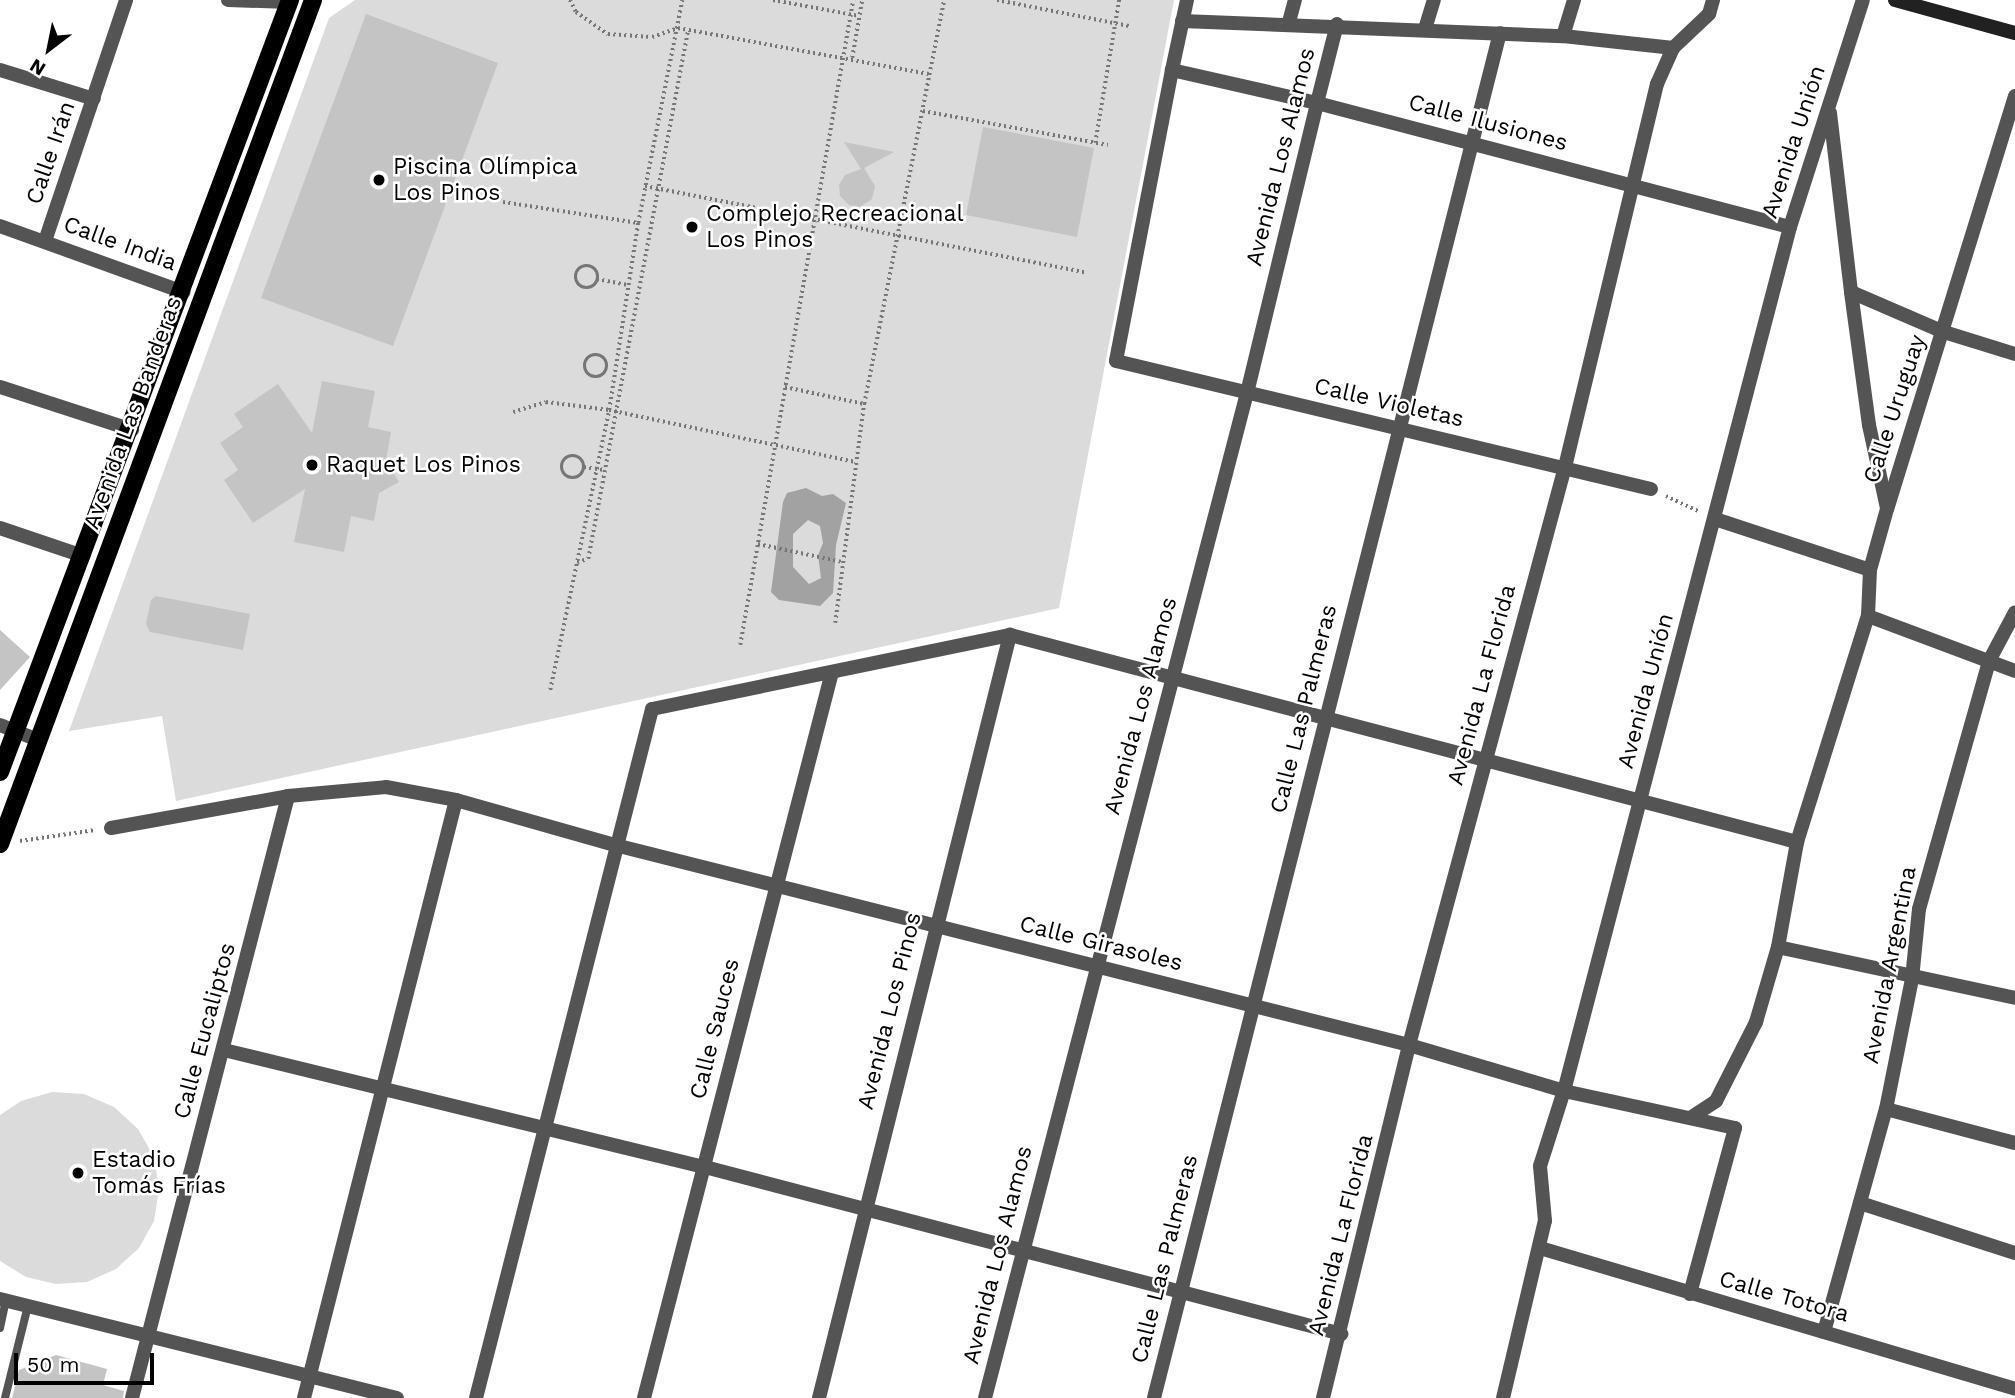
<!DOCTYPE html>
<meta charset="utf-8">
<style>
body{margin:0}
#map{position:relative;width:2015px;height:1398px;overflow:hidden;background:#fff;font-family:"Work Sans",sans-serif}
div>[style]{position:absolute}
.green>*{inset:0;background:#dbdbdb}
.water>*{inset:0;background:#a2a2a2}
.building>*{inset:0;background:#c4c4c4}
.path>*{height:3.5px;margin-top:-1.75px;transform-origin:0;background:repeating-linear-gradient(90deg,#767676 0 2px,transparent 0 5.5px)}
.path>.ring{margin:-1.75px;padding:0;box-sizing:content-box;background:none;border:3.5px solid #767676;border-radius:50%}
.service>*{height:8px;margin:-4px;padding:0 4px;transform-origin:4px;border-radius:4px;background:#545454}
.minor>*{height:14px;margin:-7px;padding:0 7px;transform-origin:7px;border-radius:7px;background:#545454}
.tertiary>*{height:14px;margin:-7px;padding:0 7px;transform-origin:7px;border-radius:7px;background:#545454}
.secondary>*{height:14px;margin:-7px;padding:0 7px;transform-origin:7px;border-radius:7px;background:#212121}
.primary>*{height:18px;margin:-9px;padding:0 9px;transform-origin:9px;border-radius:9px;background:#000}
.dots>*{width:19px;height:19px;translate:-50% -50%;box-sizing:border-box;border:4px solid #fff;border-radius:50%}
span{translate:-50% -50%;white-space:nowrap;text-align:center;line-height:1.15;-webkit-text-stroke:5px #fff;paint-order:stroke}
.street-label{font-size:23px;color:#000}
.poi-label{font-size:23px;color:#000}
.left{translate:0 -50%;text-align:left}
.north{position:absolute;left:14px;top:14px;width:70px;height:70px;-webkit-text-stroke:5px #fff;paint-order:stroke;rotate:212deg;font-size:19px;font-weight:700;line-height:28px;text-align:center;color:#000}
.north::after{content:'';display:block;margin:auto;width:24px;height:32px;background:#000;clip-path:polygon(50% 0,100% 100%,50% 72%,0 100%)}
.scale{position:absolute;left:14px;top:1353px;width:140px;height:32px;box-sizing:border-box;border:4px solid #000;border-top:0;padding-left:9px;font-size:21px;line-height:24px;white-space:nowrap;color:#000;-webkit-text-stroke:5px #fff;paint-order:stroke}
</style>
<div id="map">
<div class="green">
<i style="clip-path:polygon(355px 0,1174px 0,1059px 608px,176px 801px,162px 716px,69px 731px,329px 18px)"></i>
<i style="clip-path:polygon(52px 1092px,84px 1094px,114px 1107px,138px 1129px,154px 1157px,159px 1189px,154px 1221px,139px 1248px,116px 1269px,87px 1282px,56px 1284px,26px 1277px,0 1261px,0 1115px,21px 1101px)"></i>
</div>
<div class="water">
<i style="clip-path:polygon(evenodd,806px 488px,822px 496px,833px 494px,846px 503px,836px 545px,833px 593px,820px 606px,779px 600px,771px 592px,783px 502px,787px 493px,806px 488px,808px 520px,820px 526px,823px 543px,818px 555px,821px 578px,809px 584px,793px 567px,793px 534px,808px 520px)"></i>
</div>
<div class="building">
<i style="clip-path:polygon(366px 14px,498px 63px,393px 346px,261px 298px)"></i>
<i style="clip-path:polygon(983px 127px,1094px 148px,1077px 237px,966px 215px)"></i>
<i style="clip-path:polygon(844px 142px,894px 152px,864px 168px,875px 186px,872px 199px,860px 207px,849px 205px,840px 196px,839px 185px,845px 175px,861px 169px)"></i>
<i style="clip-path:polygon(322px 381px,375px 391px,368px 427px,391px 432px,386px 460px,399px 482px,379px 493px,374px 521px,351px 516px,344px 552px,294px 542px,305px 489px,253px 523px,224px 480px,238px 470px,220px 443px,243px 427px,234px 414px,278px 384px,312px 433px)"></i>
<i style="clip-path:polygon(156px 596px,250px 614px,243px 650px,150px 632px,146px 624px,151px 600px)"></i>
<i style="clip-path:polygon(0 630px,30px 657px,0 690px)"></i>
<i style="clip-path:polygon(56px 1355px,107px 1369px,103px 1385px,124px 1391px,123px 1398px,12px 1398px,19px 1370px)"></i>
</div>
<div class="path">
<i style="left:570px;top:0;width:13px;rotate:63deg"></i>
<i style="left:576px;top:12px;width:39px;rotate:35deg"></i>
<i style="left:608px;top:34px;width:44px;rotate:3.9deg"></i>
<i style="left:652px;top:37px;width:28px;rotate:-19deg"></i>
<i style="left:678px;top:28px;width:255px;rotate:10.4deg"></i>
<i style="left:773px;top:0;width:87px;rotate:10.5deg"></i>
<i style="left:997px;top:0;width:136px;rotate:11.1deg"></i>
<i style="left:852px;top:58px;width:59px;rotate:-80.2deg"></i>
<i style="left:923px;top:111px;width:188px;rotate:10.4deg"></i>
<i style="left:1095px;top:143px;width:145px;rotate:-80.5deg"></i>
<i style="left:645px;top:186px;width:448px;rotate:11.1deg"></i>
<i style="left:503px;top:202px;width:137px;rotate:8.8deg"></i>
<i class="ring" style="left:576px;top:266px;width:18.5px;height:18.5px"></i>
<i style="left:597px;top:279px;width:32px;rotate:11deg"></i>
<i class="ring" style="left:585px;top:355px;width:18.5px;height:18.5px"></i>
<i style="left:785px;top:387px;width:81px;rotate:12.1deg"></i>
<i style="left:513px;top:412px;width:34px;rotate:-17deg"></i>
<i style="left:546px;top:402px;width:64px;rotate:7.2deg"></i>
<i style="left:609px;top:410px;width:252px;rotate:11.9deg"></i>
<i class="ring" style="left:562px;top:456px;width:18.5px;height:18.5px"></i>
<i style="left:584px;top:467px;width:21px;rotate:8deg"></i>
<i style="left:1666px;top:496px;width:38px;rotate:25deg"></i>
<i style="left:758px;top:544px;width:87px;rotate:12deg"></i>
<i style="left:577px;top:562px;width:11px;rotate:-15deg"></i>
<i style="left:588px;top:559px;width:538px;rotate:-79.3deg"></i>
<i style="left:835px;top:623px;width:221px;rotate:-82.5deg"></i>
<i style="left:864px;top:404px;width:412px;rotate:-78.8deg"></i>
<i style="left:740px;top:645px;width:655px;rotate:-80.06deg"></i>
<i style="left:550px;top:690px;width:286px;rotate:-78.1deg"></i>
<i style="left:609px;top:410px;width:189px;rotate:-81.2deg"></i>
<i style="left:638px;top:223px;width:227px;rotate:-78.8deg"></i>
<i style="left:20px;top:841px;width:76px;rotate:-8.3deg"></i>
</div>
<div class="service">
<i style="left:0;top:1328px;width:29px;rotate:-78deg"></i>
<i style="left:5px;top:1398px;width:95px;rotate:-76deg"></i>
</div>
<div class="minor">
<i style="left:1182px;top:21px;width:381px;rotate:2.3deg"></i>
<i style="left:1563px;top:36px;width:111px;rotate:6.2deg"></i>
<i style="left:1289px;top:22px;width:23px;rotate:-75deg"></i>
<i style="left:1337px;top:24px;width:81px;rotate:104.2deg"></i>
<i style="left:1317px;top:103px;width:489px;rotate:14.7deg"></i>
<i style="left:1425px;top:29px;width:30px;rotate:-73deg"></i>
<i style="left:1563px;top:36px;width:38px;rotate:-73deg"></i>
<i style="left:0;top:70px;width:98px;rotate:17.1deg"></i>
<i style="left:1172px;top:70px;width:296px;rotate:100.9deg"></i>
<i style="left:1116px;top:361px;width:550px;rotate:13.46deg"></i>
<i style="left:2015px;top:96px;width:432px;rotate:107.2deg"></i>
<i style="left:1887px;top:509px;width:63px;rotate:105.6deg"></i>
<i style="left:1870px;top:570px;width:46px;rotate:92.5deg"></i>
<i style="left:1868px;top:616px;width:157px;rotate:20.5deg"></i>
<i style="left:1830px;top:113px;width:180px;rotate:83.3deg"></i>
<i style="left:1851px;top:292px;width:101px;rotate:23.3deg"></i>
<i style="left:1944px;top:332px;width:74px;rotate:17.2deg"></i>
<i style="left:0;top:226px;width:195px;rotate:19.8deg"></i>
<i style="left:45px;top:241px;width:254px;rotate:-71.4deg"></i>
<i style="left:1851px;top:292px;width:134px;rotate:82.3deg"></i>
<i style="left:1869px;top:425px;width:85px;rotate:77.8deg"></i>
<i style="left:0;top:387px;width:139px;rotate:18deg"></i>
<i style="left:1715px;top:519px;width:163px;rotate:18.2deg"></i>
<i style="left:0;top:528px;width:88px;rotate:18.6deg"></i>
<i style="left:0;top:725px;width:41px;rotate:21.5deg"></i>
<i style="left:111px;top:828px;width:180px;rotate:-10.2deg"></i>
<i style="left:288px;top:796px;width:98px;rotate:-5.2deg"></i>
<i style="left:386px;top:787px;width:71px;rotate:10.5deg"></i>
<i style="left:456px;top:800px;width:165px;rotate:15.8deg"></i>
<i style="left:615px;top:845px;width:819px;rotate:14.14deg"></i>
<i style="left:1409px;top:1045px;width:162px;rotate:16.5deg"></i>
<i style="left:1564px;top:1091px;width:175px;rotate:12.2deg"></i>
<i style="left:1735px;top:1128px;width:172px;rotate:105.2deg"></i>
<i style="left:1778px;top:947px;width:242px;rotate:12.1deg"></i>
<i style="left:224px;top:1050px;width:495px;rotate:13.7deg"></i>
<i style="left:705px;top:1167px;width:658px;rotate:14.71deg"></i>
<i style="left:1886px;top:1109px;width:133px;rotate:14.8deg"></i>
<i style="left:1690px;top:1118px;width:31px;rotate:-33deg"></i>
<i style="left:1716px;top:1101px;width:89px;rotate:-63.1deg"></i>
<i style="left:1756px;top:1022px;width:78px;rotate:-73.7deg"></i>
<i style="left:1778px;top:947px;width:107px;rotate:-79.7deg"></i>
<i style="left:1797px;top:842px;width:237px;rotate:-72.6deg"></i>
<i style="left:1860px;top:1203px;width:163px;rotate:17.9deg"></i>
<i style="left:1540px;top:1248px;width:495px;rotate:16.5deg"></i>
<i style="left:1824px;top:1332px;width:231px;rotate:-74.5deg"></i>
<i style="left:1886px;top:1109px;width:133px;rotate:-78.7deg"></i>
<i style="left:1912px;top:979px;width:70px;rotate:-84.3deg"></i>
<i style="left:1919px;top:909px;width:258px;rotate:-74.2deg"></i>
<i style="left:1989px;top:661px;width:55px;rotate:-62deg"></i>
<i style="left:132px;top:1398px;width:622px;rotate:-75.47deg"></i>
<i style="left:304px;top:1398px;width:617px;rotate:-75.74deg"></i>
<i style="left:476px;top:1398px;width:711px;rotate:-75.67deg"></i>
<i style="left:652px;top:709px;width:366px;rotate:-11.7deg"></i>
<i style="left:1010px;top:635px;width:814px;rotate:14.74deg"></i>
<i style="left:644px;top:1398px;width:750px;rotate:-75.48deg"></i>
<i style="left:819px;top:1398px;width:787px;rotate:-75.95deg"></i>
<i style="left:1154px;top:1398px;width:1408px;rotate:-75.78deg"></i>
<i style="left:1323px;top:1398px;width:363px;rotate:-76.3deg"></i>
<i style="left:1409px;top:1045px;width:599px;rotate:-74.9deg"></i>
<i style="left:1565px;top:467px;width:394px;rotate:-76.5deg"></i>
<i style="left:1657px;top:84px;width:39px;rotate:-66deg"></i>
<i style="left:1673px;top:48px;width:50px;rotate:-43.4deg"></i>
<i style="left:1709px;top:14px;width:15px;rotate:-74deg"></i>
<i style="left:1503px;top:1398px;width:182px;rotate:-76.7deg"></i>
<i style="left:1545px;top:1221px;width:55px;rotate:-95.2deg"></i>
<i style="left:1540px;top:1166px;width:79px;rotate:-72.3deg"></i>
<i style="left:1564px;top:1091px;width:893px;rotate:-75.34deg"></i>
<i style="left:1790px;top:227px;width:238px;rotate:-72.2deg"></i>
</div>
<div class="tertiary">
<i style="left:228px;top:0;width:61px;rotate:1.9deg"></i>
<i style="left:0;top:1299px;width:409px;rotate:14deg"></i>
<i style="left:985px;top:1398px;width:1039px;rotate:-75.39deg"></i>
<i style="left:1247px;top:393px;width:298px;rotate:-76.4deg"></i>
<i style="left:1317px;top:103px;width:149px;rotate:-167.2deg"></i>
<i style="left:1172px;top:70px;width:72px;rotate:-77.9deg"></i>
</div>
<div class="secondary">
<i style="left:1895px;top:0;width:124px;rotate:15.4deg"></i>
</div>
<div class="primary">
<i style="left:0;top:772px;width:825px;rotate:-69.41deg"></i>
<i style="left:0;top:844px;width:900px;rotate:-69.65deg"></i>
</div>
<div class="dots">
<i style="left:379px;top:180px;background:#000"></i>
<i style="left:692px;top:227px;background:#000"></i>
<i style="left:312px;top:465px;background:#000"></i>
<i style="left:78px;top:1173px;background:#000"></i>
</div>
<div class="street-label">
<span style="left:1488px;top:123px;rotate:15deg">Calle Ilusiones</span>
<span style="left:1794px;top:142px;rotate:-72deg">Avenida Unión</span>
<span style="left:51px;top:153px;rotate:-71deg">Calle Irán</span>
<span style="left:1281px;top:157px;rotate:-76deg">Avenida Los Alamos</span>
<span style="left:120px;top:244px;rotate:20deg">Calle India</span>
<span style="left:1389px;top:403px;rotate:13deg">Calle Violetas</span>
<span style="left:1895px;top:409px;rotate:-72deg">Calle Uruguay</span>
<span style="left:133px;top:413px;rotate:-70deg">Avenida Las Banderas</span>
<span style="left:1482px;top:685px;rotate:-75deg">Avenida La Florida</span>
<span style="left:1646px;top:691px;rotate:-75deg">Avenida Unión</span>
<span style="left:1141px;top:706px;rotate:-75deg">Avenida Los Alamos</span>
<span style="left:1304px;top:709px;rotate:-76deg">Calle Las Palmeras</span>
<span style="left:1101px;top:944px;rotate:14deg">Calle Girasoles</span>
<span style="left:1890px;top:965px;rotate:-79deg">Avenida Argentina</span>
<span style="left:890px;top:1011px;rotate:-76deg">Avenida Los Pinos</span>
<span style="left:715px;top:1029px;rotate:-76deg">Calle Sauces</span>
<span style="left:205px;top:1031px;rotate:-75deg">Calle Eucaliptos</span>
<span style="left:1341px;top:1235px;rotate:-76deg">Avenida La Florida</span>
<span style="left:998px;top:1255px;rotate:-76deg">Avenida Los Alamos</span>
<span style="left:1165px;top:1259px;rotate:-76deg">Calle Las Palmeras</span>
<span style="left:1784px;top:1297px;rotate:16deg">Calle Totora</span>
</div>
<div class="poi-label">
<span class="left" style="left:393px;top:180px">Piscina Olímpica<br>Los Pinos</span>
<span class="left" style="left:706px;top:227px">Complejo Recreacional<br>Los Pinos</span>
<span class="left" style="left:326px;top:465px">Raquet Los Pinos</span>
<span class="left" style="left:92px;top:1173px">Estadio<br>Tomás Frías</span>
</div>
<div class="north">N</div>
<div class="scale">50 m</div>
</div>
